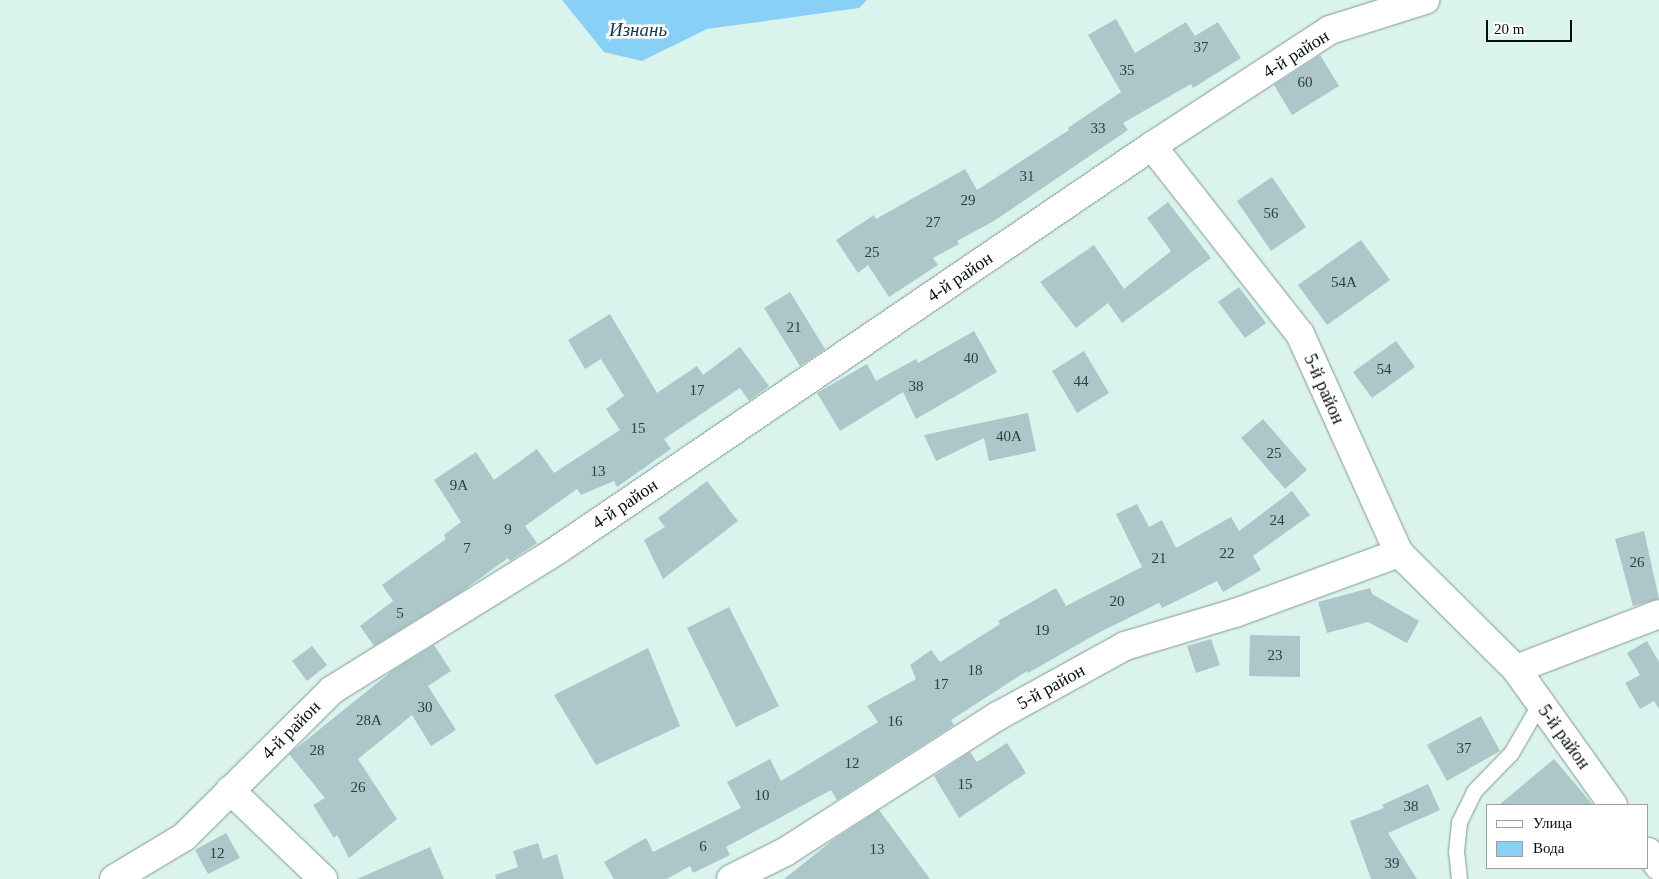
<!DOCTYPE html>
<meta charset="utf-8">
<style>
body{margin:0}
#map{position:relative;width:1659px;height:879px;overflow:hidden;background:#daf3ec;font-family:Georgia,serif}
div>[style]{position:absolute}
.water>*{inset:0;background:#89d0f6}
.building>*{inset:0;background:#adc6c9}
.roads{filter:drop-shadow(0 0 1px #819892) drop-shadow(0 0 1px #819892)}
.lane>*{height:15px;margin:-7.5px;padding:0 7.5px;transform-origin:7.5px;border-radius:7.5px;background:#fff}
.street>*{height:28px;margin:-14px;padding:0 14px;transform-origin:14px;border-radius:14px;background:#fff}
span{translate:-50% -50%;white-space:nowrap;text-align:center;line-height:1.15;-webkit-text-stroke:5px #fff;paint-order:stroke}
.number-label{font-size:15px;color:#303d3c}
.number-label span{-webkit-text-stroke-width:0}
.street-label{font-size:18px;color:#070f0d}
.water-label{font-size:19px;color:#173747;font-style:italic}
.legend{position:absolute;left:1486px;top:804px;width:162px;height:65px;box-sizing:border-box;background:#fff;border:1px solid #9c9f9e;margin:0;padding:6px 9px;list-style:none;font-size:15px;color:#070f0d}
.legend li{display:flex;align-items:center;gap:10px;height:25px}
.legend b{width:25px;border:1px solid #9c9f9e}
.scale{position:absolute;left:1486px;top:20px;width:86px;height:22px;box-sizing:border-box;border:2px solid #070f0d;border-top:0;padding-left:6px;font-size:15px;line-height:18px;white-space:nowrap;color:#070f0d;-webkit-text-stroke:4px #fff;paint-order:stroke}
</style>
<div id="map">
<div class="water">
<i style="clip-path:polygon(562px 0,867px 0,859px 8px,707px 29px,642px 61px,604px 52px)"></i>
</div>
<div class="building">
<i style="clip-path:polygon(1116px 19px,1135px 53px,1186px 22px,1195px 36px,1218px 22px,1241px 58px,1193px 88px,1191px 84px,1123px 123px,1128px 130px,994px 221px,957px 241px,959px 244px,933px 258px,938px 265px,889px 297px,868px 265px,858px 273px,836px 240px,874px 215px,876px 219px,965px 169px,977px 190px,1069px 130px,1068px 128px,1121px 92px,1088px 35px)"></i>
<i style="clip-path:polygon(1320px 55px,1339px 86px,1292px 115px,1274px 85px)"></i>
<i style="clip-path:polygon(1272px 177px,1306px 227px,1271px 251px,1237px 201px)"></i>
<i style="clip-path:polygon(1168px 202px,1211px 258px,1122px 323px,1108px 303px,1076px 328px,1040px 282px,1094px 245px,1124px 289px,1171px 251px,1147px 218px)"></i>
<i style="clip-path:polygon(1361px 240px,1390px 280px,1327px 325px,1298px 285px)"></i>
<i style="clip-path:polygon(1239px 287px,1266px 323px,1245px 338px,1218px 302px)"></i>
<i style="clip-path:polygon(790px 292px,825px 349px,800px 366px,764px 308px)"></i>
<i style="clip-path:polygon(610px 314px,657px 393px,697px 366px,703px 375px,740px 347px,769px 386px,749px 401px,740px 388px,664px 439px,671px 449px,617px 487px,614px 481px,581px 495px,577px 489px,525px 526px,537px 543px,510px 561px,508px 558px,461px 592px,374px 646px,360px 626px,393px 601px,382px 585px,446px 539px,444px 535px,461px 522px,434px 480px,476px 452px,494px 480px,537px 449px,554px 473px,620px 430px,606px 409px,624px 396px,601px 359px,585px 369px,568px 340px)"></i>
<i style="clip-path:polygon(974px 331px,997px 372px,916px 419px,903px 392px,840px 431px,817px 393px,867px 364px,876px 381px,916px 359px,918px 363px)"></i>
<i style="clip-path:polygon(1396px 341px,1415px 367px,1372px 398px,1353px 372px)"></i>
<i style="clip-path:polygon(1084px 351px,1109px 393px,1077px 413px,1052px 371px)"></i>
<i style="clip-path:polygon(1028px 413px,1036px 451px,989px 461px,984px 438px,936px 461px,924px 435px)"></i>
<i style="clip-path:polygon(1263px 419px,1307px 470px,1285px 489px,1241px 438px)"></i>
<i style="clip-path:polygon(707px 481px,738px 521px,663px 579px,644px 540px,665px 527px,658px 518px)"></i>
<i style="clip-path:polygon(1292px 491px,1310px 515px,1253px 556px,1261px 570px,1223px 592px,1217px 581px,1162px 608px,1159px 603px,1098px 633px,1028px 673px,1027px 671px,951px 720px,954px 725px,837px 800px,831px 790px,726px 847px,730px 855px,693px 873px,690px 866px,667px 879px,614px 879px,604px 862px,646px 838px,653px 852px,741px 808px,727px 782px,770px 759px,781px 781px,878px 722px,867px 706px,916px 679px,910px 665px,931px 650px,940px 662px,1000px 624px,998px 621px,1056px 588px,1066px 606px,1142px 567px,1116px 514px,1137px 504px,1149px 527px,1162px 520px,1176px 548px,1231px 517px,1239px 531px)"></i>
<i style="clip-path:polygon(1644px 531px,1659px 599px,1633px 606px,1615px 539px)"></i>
<i style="clip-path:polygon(1370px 588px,1372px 594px,1419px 621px,1407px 643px,1368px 622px,1327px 633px,1318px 602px)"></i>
<i style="clip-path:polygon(729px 607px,779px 706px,736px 727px,687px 628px)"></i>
<i style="clip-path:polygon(1250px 635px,1300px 636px,1300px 677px,1249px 676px)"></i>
<i style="clip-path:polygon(1211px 639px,1220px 665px,1196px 673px,1187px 646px)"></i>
<i style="clip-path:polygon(1647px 641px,1659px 662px,1659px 709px,1654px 701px,1640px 709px,1625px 683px,1640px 675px,1627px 653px)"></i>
<i style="clip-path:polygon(434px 645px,451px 671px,428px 686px,456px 730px,431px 746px,412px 715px,358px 759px,397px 819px,349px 858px,337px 835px,334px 838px,313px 805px,325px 798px,289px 754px,392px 671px)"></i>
<i style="clip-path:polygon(312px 646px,327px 665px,307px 681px,292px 661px)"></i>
<i style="clip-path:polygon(648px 648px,680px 726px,596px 765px,554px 695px)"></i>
<i style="clip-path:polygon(1481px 716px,1500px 751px,1447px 781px,1427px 745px)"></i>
<i style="clip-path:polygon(1007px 743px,1026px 773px,959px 818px,934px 776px,970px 752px,977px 762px)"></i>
<i style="clip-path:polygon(1554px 759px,1593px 805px,1499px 805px)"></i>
<i style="clip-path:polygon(1428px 784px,1440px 810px,1388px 833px,1417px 879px,1371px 879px,1350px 821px,1384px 808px,1382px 805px)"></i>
<i style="clip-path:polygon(879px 810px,930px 879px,784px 879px,833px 840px)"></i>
<i style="clip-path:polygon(226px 833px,240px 858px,208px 874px,195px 850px)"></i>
<i style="clip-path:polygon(538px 843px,543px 859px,557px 854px,564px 879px,496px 879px,495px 875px,518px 867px,513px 851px)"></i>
<i style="clip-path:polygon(430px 847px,444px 879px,357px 879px)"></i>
</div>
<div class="roads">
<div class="lane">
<i style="left:1459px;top:879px;width:28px;rotate:-96deg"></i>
<i style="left:1456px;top:851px;width:29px;rotate:-84deg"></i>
<i style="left:1459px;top:822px;width:34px;rotate:-64deg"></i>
<i style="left:1474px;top:791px;width:53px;rotate:-45.8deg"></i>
<i style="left:1511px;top:753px;width:58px;rotate:-59.9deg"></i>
</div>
<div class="street">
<i style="left:1152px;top:146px;width:239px;rotate:51.8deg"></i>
<i style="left:1300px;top:334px;width:240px;rotate:65.7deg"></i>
<i style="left:1399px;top:553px;width:165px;rotate:44.8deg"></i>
<i style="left:1516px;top:669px;width:167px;rotate:54.5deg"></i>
<i style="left:1516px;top:669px;width:153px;rotate:-21deg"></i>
<i style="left:230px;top:790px;width:129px;rotate:43.7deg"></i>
<i style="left:1648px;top:852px;width:18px;rotate:52deg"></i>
<i style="left:114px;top:879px;width:82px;rotate:-31deg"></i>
<i style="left:184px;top:837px;width:209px;rotate:-44.8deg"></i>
<i style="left:332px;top:690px;width:267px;rotate:-31.8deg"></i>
<i style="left:559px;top:549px;width:717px;rotate:-34.2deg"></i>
<i style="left:1152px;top:146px;width:212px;rotate:-33.1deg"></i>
<i style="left:1330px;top:30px;width:100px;rotate:-17.5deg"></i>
<i style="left:731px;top:879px;width:60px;rotate:-26.6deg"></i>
<i style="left:785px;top:852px;width:253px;rotate:-32.6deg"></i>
<i style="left:998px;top:716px;width:145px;rotate:-28.9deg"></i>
<i style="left:1125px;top:646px;width:115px;rotate:-16.7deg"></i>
<i style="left:1235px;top:613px;width:175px;rotate:-20.1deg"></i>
</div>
</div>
<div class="number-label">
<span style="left:1201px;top:48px">37</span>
<span style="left:1127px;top:71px">35</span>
<span style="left:1305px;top:83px">60</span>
<span style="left:1098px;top:129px">33</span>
<span style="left:1027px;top:177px">31</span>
<span style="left:968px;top:201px">29</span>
<span style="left:1271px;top:214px">56</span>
<span style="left:933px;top:223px">27</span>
<span style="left:872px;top:253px">25</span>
<span style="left:1344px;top:283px">54А</span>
<span style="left:794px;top:328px">21</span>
<span style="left:971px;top:359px">40</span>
<span style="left:1384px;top:370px">54</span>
<span style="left:1081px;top:382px">44</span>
<span style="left:916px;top:387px">38</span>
<span style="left:697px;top:391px">17</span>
<span style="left:638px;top:429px">15</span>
<span style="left:1009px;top:437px">40А</span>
<span style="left:1274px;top:454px">25</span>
<span style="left:598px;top:472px">13</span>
<span style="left:459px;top:486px">9А</span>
<span style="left:1277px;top:521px">24</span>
<span style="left:508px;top:530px">9</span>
<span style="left:467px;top:549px">7</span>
<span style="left:1227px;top:554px">22</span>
<span style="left:1159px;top:559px">21</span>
<span style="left:1637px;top:563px">26</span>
<span style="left:1117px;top:602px">20</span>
<span style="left:400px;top:614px">5</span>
<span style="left:1042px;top:631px">19</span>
<span style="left:1275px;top:656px">23</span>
<span style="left:975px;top:671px">18</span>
<span style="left:941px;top:685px">17</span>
<span style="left:425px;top:708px">30</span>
<span style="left:369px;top:721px">28А</span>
<span style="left:895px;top:722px">16</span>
<span style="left:1464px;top:749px">37</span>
<span style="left:317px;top:751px">28</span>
<span style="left:852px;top:764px">12</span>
<span style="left:965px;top:785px">15</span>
<span style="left:358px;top:788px">26</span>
<span style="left:762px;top:796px">10</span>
<span style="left:1411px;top:807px">38</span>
<span style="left:703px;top:847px">6</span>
<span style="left:877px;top:850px">13</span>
<span style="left:217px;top:854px">12</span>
<span style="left:1392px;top:864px">39</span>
</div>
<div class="street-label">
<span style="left:1296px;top:54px;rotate:-32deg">4-й район</span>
<span style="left:960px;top:277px;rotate:-34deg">4-й район</span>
<span style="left:1324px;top:389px;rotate:66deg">5-й район</span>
<span style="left:625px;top:504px;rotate:-34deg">4-й район</span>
<span style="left:1051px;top:687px;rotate:-29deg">5-й район</span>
<span style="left:291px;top:730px;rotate:-45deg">4-й район</span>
<span style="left:1564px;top:737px;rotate:54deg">5-й район</span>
</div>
<div class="water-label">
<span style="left:638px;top:30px">Изнань</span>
</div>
<ul class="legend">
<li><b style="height:6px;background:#fff"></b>Улица</li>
<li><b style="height:14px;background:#89d0f6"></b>Вода</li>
</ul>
<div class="scale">20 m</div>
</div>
